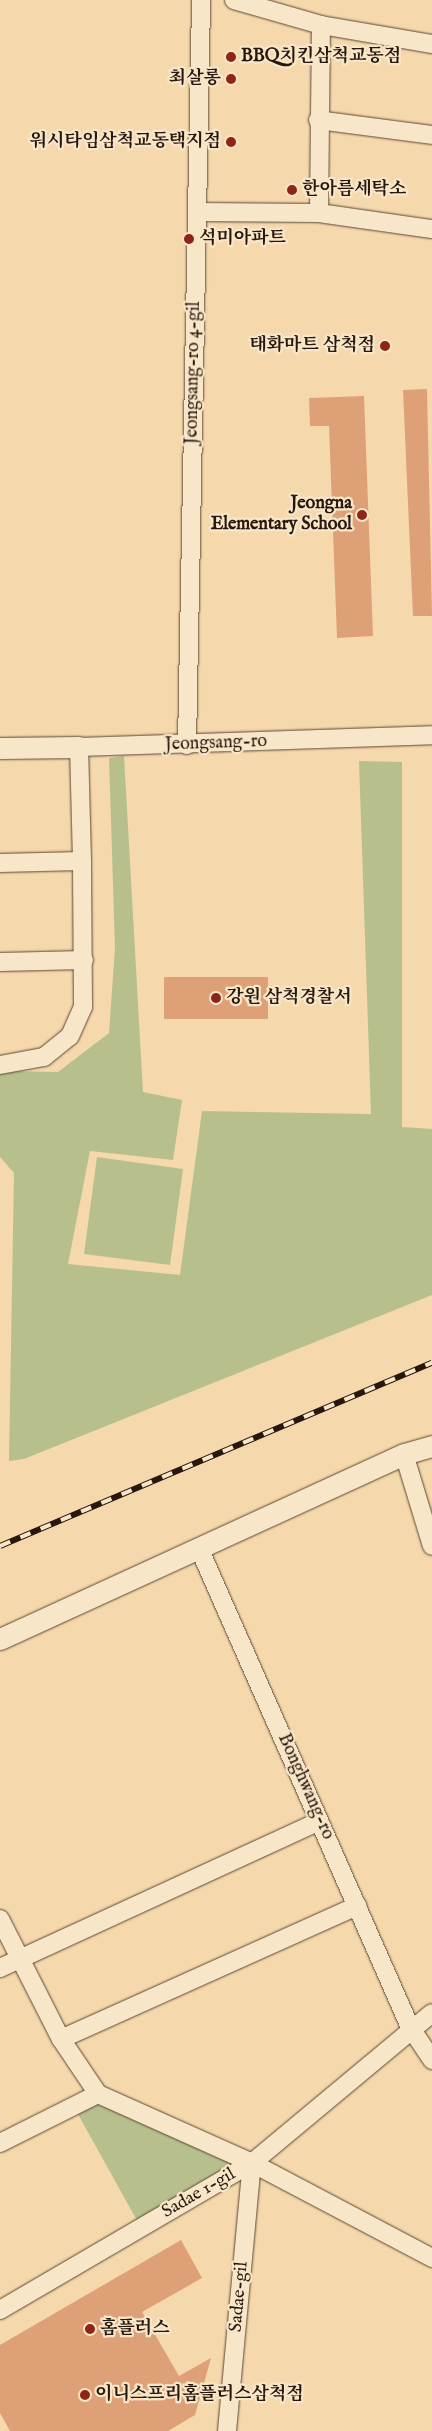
<!DOCTYPE html>
<meta charset="utf-8">
<style>
body{margin:0}
#map{position:relative;width:432px;height:2431px;overflow:hidden;background:#f5d8ab;font-family:"IM FELL English","Noto Serif KR",serif}
div>[style]{position:absolute}
.green>*{inset:0;background:#b7c08d}
.building>*{inset:0;background:#dea177}
.roads{filter:drop-shadow(0 0 1px #5b4734) drop-shadow(0 0 1px #5b4734)}
.minor>*{height:18px;margin:-9px;padding:0 9px;transform-origin:9px;border-radius:9px;background:#f8e6c8}
.tertiary>*{height:21px;margin:-10.5px;padding:0 10.5px;transform-origin:10.5px;border-radius:10.5px;background:#f8e6c8}
.rail>*{height:5.5px;margin-top:-2.75px;transform-origin:0;background:repeating-linear-gradient(90deg,#f8e6c8 0 11px,#28170d 0 22px);box-sizing:border-box;border-block:1px solid #28170d}
.dots>*{width:14px;height:14px;translate:-50% -50%;box-sizing:border-box;border:2px solid #f8e6c8;border-radius:50%}
span{translate:-50% -50%;white-space:nowrap;text-align:center;line-height:1.15;-webkit-text-stroke:4.5px #f8e6c8;paint-order:stroke}
.poi-label{font-size:18px;color:#28170d;font-weight:700}
.left{translate:0 -50%;text-align:left}
.right{translate:-100% -50%;text-align:right}
.street-label{font-size:18px;color:#28170d}
</style>
<div id="map">
<div class="green">
<i style="clip-path:polygon(124px 756px,143px 1092px,182px 1100px,173px 1160px,90px 1151px,68px 1264px,180px 1275px,202px 1111px,371px 1114px,359px 761px,402px 762px,402px 1127px,432px 1129px,432px 1295px,24px 1459px,9px 1461px,14px 1173px,0 1157px,0 1071px,58px 1072px,109px 1033px,115px 948px,109px 758px)"></i>
<i style="clip-path:polygon(97px 1157px,183px 1169px,170px 1265px,84px 1254px)"></i>
<i style="clip-path:polygon(108px 2089px,242px 2164px,139px 2224px,74px 2107px)"></i>
</div>
<div class="building">
<i style="clip-path:polygon(427px 389px,432px 616px,413px 616px,403px 390px)"></i>
<i style="clip-path:polygon(364px 396px,373px 636px,337px 638px,329px 426px,310px 426px,309px 398px)"></i>
<i style="clip-path:polygon(164px 977px,268px 977px,268px 1019px,164px 1019px)"></i>
<i style="clip-path:polygon(181px 2240px,202px 2278px,142px 2312px,179px 2376px,211px 2358px,195px 2415px,168px 2431px,10px 2431px,0 2413px,0 2345px)"></i>
</div>
<div class="roads">
<div class="minor">
<i style="left:234px;top:0;width:91px;rotate:16deg"></i>
<i style="left:321px;top:25px;width:113px;rotate:9.7deg"></i>
<i style="left:318px;top:120px;width:115px;rotate:7.5deg"></i>
<i style="left:198px;top:212px;width:121px;rotate:0.5deg"></i>
<i style="left:319px;top:213px;width:114px;rotate:8.1deg"></i>
<i style="left:319px;top:213px;width:188px;rotate:-89.4deg"></i>
<i style="left:187px;top:745px;width:745px;rotate:-88.92deg"></i>
<i style="left:0;top:863px;width:82px;rotate:-1.4deg"></i>
<i style="left:82px;top:861px;width:114px;rotate:-91.5deg"></i>
<i style="left:79px;top:747px;width:353px;rotate:-1.9deg"></i>
<i style="left:0;top:962px;width:84px;rotate:-1.4deg"></i>
<i style="left:0;top:1065px;width:45px;rotate:-10.3deg"></i>
<i style="left:44px;top:1057px;width:33px;rotate:-39deg"></i>
<i style="left:70px;top:1036px;width:32px;rotate:-66deg"></i>
<i style="left:83px;top:1007px;width:146px;rotate:-90.4deg"></i>
<i style="left:404px;top:1454px;width:96px;rotate:73.1deg"></i>
<i style="left:199px;top:1548px;width:523px;rotate:66.23deg"></i>
<i style="left:410px;top:2027px;width:40px;rotate:56deg"></i>
<i style="left:0;top:1919px;width:135px;rotate:63.1deg"></i>
<i style="left:61px;top:2039px;width:66px;rotate:56.1deg"></i>
<i style="left:98px;top:2094px;width:169px;rotate:24.1deg"></i>
<i style="left:252px;top:2163px;width:204px;rotate:27.8deg"></i>
<i style="left:0;top:1968px;width:351px;rotate:-24.7deg"></i>
<i style="left:61px;top:2039px;width:325px;rotate:-24.2deg"></i>
<i style="left:0;top:2143px;width:110px;rotate:-26.6deg"></i>
<i style="left:0;top:2310px;width:292px;rotate:-30.3deg"></i>
<i style="left:227px;top:2431px;width:269px;rotate:-84.7deg"></i>
<i style="left:252px;top:2163px;width:234px;rotate:-39.8deg"></i>
</div>
<div class="tertiary">
<i style="left:0;top:748px;width:79px;rotate:-0.7deg"></i>
<i style="left:0;top:1639px;width:444px;rotate:-24.6deg"></i>
<i style="left:404px;top:1454px;width:29px;rotate:-16deg"></i>
</div>
</div>
<div class="rail">
<i style="left:0;top:1546px;width:469px;rotate:-23deg"></i>
</div>
<div class="dots">
<i style="left:231px;top:57px;background:#8f2418"></i>
<i style="left:231px;top:79px;background:#8f2418"></i>
<i style="left:231px;top:142px;background:#8f2418"></i>
<i style="left:292px;top:190px;background:#8f2418"></i>
<i style="left:189px;top:239px;background:#8f2418"></i>
<i style="left:385px;top:346px;background:#8f2418"></i>
<i style="left:362px;top:515px;background:#8f2418"></i>
<i style="left:216px;top:998px;background:#8f2418"></i>
<i style="left:90px;top:2329px;background:#8f2418"></i>
<i style="left:85px;top:2395px;background:#8f2418"></i>
</div>
<div class="poi-label">
<span class="left" style="left:241px;top:57px">BBQ치킨삼척교동점</span>
<span class="right" style="left:221px;top:79px">최살롱</span>
<span class="right" style="left:221px;top:142px">워시타임삼척교동택지점</span>
<span class="left" style="left:302px;top:190px">한아름세탁소</span>
<span class="left" style="left:199px;top:239px">석미아파트</span>
<span class="right" style="left:375px;top:346px">태화마트 삼척점</span>
<span class="right" style="left:352px;top:515px">Jeongna<br>Elementary School</span>
<span class="left" style="left:226px;top:998px">강원 삼척경찰서</span>
<span class="left" style="left:100px;top:2329px">홈플러스</span>
<span class="left" style="left:95px;top:2395px">이니스프리홈플러스삼척점</span>
</div>
<div class="street-label">
<span style="left:194px;top:373px;rotate:-89deg">Jeongsang-ro 4-gil</span>
<span style="left:216px;top:744px;rotate:-2deg">Jeongsang-ro</span>
<span style="left:305px;top:1787px;rotate:66deg">Bonghwang-ro</span>
<span style="left:199px;top:2194px;rotate:-30deg">Sadae 1-gil</span>
<span style="left:240px;top:2297px;rotate:-85deg">Sadae-gil</span>
</div>
</div>
